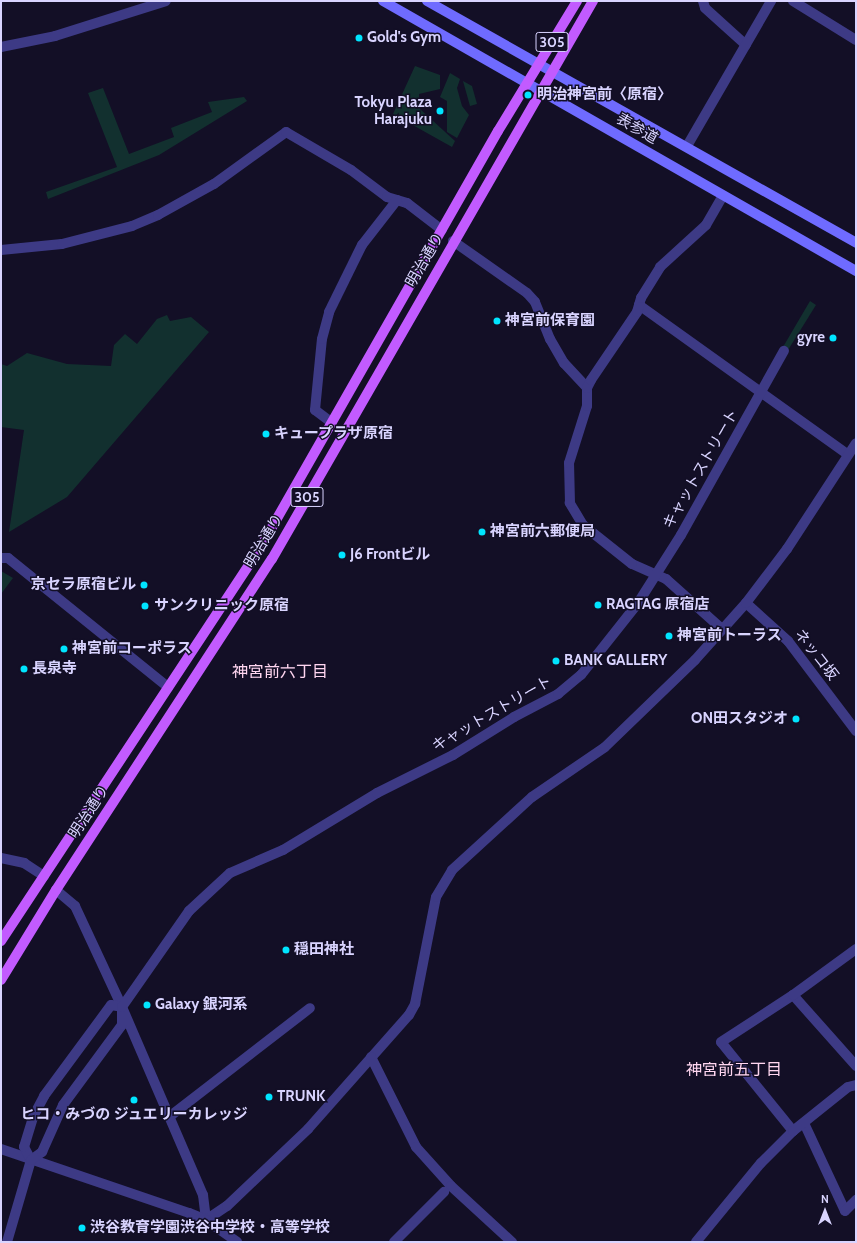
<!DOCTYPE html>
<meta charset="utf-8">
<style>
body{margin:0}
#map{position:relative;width:857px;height:1243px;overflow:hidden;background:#130f26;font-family:Cabin,"Noto Sans JP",sans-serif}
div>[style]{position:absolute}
.green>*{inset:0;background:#12302f}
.minor>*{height:10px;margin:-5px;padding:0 5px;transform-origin:5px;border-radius:5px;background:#3d3a85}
.secondary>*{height:10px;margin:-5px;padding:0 5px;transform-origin:5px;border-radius:5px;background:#6f6bff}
.primary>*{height:10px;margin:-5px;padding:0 5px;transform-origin:5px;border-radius:5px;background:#c25bff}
.dots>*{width:11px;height:11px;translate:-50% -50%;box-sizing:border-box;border:2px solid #130f26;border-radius:50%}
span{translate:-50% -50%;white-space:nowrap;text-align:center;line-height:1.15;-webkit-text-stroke:3px #130f26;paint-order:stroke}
.shield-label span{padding:1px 3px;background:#130f26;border:1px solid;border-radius:3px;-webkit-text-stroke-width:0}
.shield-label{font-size:14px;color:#d9d4ff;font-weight:700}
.poi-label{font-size:15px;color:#d9d4ff;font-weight:700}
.left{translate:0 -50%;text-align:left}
.right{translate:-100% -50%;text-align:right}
.street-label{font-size:15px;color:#d9d4ff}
.neighbourhood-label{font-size:16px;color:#ffd6f0}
.frame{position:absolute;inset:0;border:2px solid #d9d4ff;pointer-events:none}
.north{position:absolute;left:805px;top:1191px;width:40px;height:40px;-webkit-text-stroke:3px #130f26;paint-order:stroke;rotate:0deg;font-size:11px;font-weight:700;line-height:16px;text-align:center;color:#d9d4ff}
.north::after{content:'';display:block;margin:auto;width:14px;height:18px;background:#d9d4ff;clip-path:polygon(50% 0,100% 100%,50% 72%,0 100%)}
</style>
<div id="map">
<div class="green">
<i style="clip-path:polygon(415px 66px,440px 75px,440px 89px,419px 94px,420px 109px,455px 141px,452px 147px,393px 114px)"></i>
<i style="clip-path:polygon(450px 73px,460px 79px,457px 88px,462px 106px,469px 115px,457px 138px,447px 132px,447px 101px,440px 97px)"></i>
<i style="clip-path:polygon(463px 81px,472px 86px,477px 104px,470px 106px)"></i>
<i style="clip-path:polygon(103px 88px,129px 154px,174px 137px,171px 128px,212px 112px,208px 102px,244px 97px,247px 101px,159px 155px,48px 199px,46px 192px,117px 167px,88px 93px)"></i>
<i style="clip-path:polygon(810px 301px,816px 305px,788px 350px,783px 347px)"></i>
<i style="clip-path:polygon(167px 315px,170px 321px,191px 317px,209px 332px,67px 497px,9px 532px,24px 430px,1px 427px,1px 364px,7px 366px,27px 353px,67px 364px,111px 366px,114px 345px,125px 334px,137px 344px,157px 319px)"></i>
<i style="clip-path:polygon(1px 571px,13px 578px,1px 594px)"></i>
</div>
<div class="minor">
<i style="left:703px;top:1px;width:7px;rotate:74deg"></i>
<i style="left:705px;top:8px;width:55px;rotate:42.1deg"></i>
<i style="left:793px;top:1px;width:74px;rotate:31.8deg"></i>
<i style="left:1px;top:47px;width:55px;rotate:-11.5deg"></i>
<i style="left:55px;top:36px;width:116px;rotate:-17.5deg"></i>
<i style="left:687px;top:146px;width:168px;rotate:-59.9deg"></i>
<i style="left:453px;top:241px;width:90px;rotate:35.1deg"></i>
<i style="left:527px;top:293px;width:12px;rotate:48deg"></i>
<i style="left:535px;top:302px;width:40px;rotate:68deg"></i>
<i style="left:550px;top:339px;width:28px;rotate:60deg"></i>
<i style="left:564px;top:363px;width:34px;rotate:47deg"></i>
<i style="left:1px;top:250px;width:61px;rotate:-5.6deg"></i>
<i style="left:62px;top:244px;width:72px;rotate:-14.4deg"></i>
<i style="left:132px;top:226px;width:28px;rotate:-23deg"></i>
<i style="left:158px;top:215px;width:64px;rotate:-29deg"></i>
<i style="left:214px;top:184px;width:89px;rotate:-35.8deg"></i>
<i style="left:286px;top:132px;width:75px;rotate:30.3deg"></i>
<i style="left:351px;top:170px;width:45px;rotate:36.9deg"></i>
<i style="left:387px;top:197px;width:21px;rotate:17deg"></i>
<i style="left:407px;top:203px;width:44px;rotate:37.6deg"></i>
<i style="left:639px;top:305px;width:256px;rotate:35.6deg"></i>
<i style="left:331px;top:422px;width:20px;rotate:-143deg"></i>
<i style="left:315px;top:410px;width:71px;rotate:-84.4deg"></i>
<i style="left:322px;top:339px;width:28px;rotate:-75deg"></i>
<i style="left:329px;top:312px;width:75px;rotate:-63.8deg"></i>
<i style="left:362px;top:245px;width:57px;rotate:-52.1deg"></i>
<i style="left:1px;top:558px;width:7px"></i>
<i style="left:8px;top:558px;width:206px;rotate:38.9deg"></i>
<i style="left:746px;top:603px;width:57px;rotate:42.1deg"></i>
<i style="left:788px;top:641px;width:113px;rotate:52.9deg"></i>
<i style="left:722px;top:629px;width:75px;rotate:-138.2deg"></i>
<i style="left:666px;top:579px;width:37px;rotate:-156deg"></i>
<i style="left:632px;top:564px;width:63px;rotate:-141.5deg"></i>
<i style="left:583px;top:525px;width:26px;rotate:-121deg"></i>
<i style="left:570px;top:503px;width:40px;rotate:-91.4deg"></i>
<i style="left:569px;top:463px;width:60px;rotate:-72.5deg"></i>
<i style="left:587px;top:406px;width:18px;rotate:-90deg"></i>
<i style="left:587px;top:388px;width:9px;rotate:-63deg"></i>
<i style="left:591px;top:380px;width:82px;rotate:-55.9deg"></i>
<i style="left:637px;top:312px;width:15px;rotate:-74deg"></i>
<i style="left:641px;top:298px;width:36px;rotate:-58deg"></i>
<i style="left:660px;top:267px;width:62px;rotate:-42.4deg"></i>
<i style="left:706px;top:225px;width:34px;rotate:-60deg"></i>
<i style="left:1px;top:858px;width:24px;rotate:12deg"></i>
<i style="left:24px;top:863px;width:24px;rotate:33deg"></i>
<i style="left:56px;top:890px;width:25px;rotate:40deg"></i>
<i style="left:75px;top:906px;width:111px;rotate:65deg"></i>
<i style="left:122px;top:1007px;width:205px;rotate:66.7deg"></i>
<i style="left:203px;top:1195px;width:25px;rotate:83deg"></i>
<i style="left:206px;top:1220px;width:25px;rotate:-34deg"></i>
<i style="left:227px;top:1206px;width:112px;rotate:-43.5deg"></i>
<i style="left:308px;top:1129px;width:152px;rotate:-48.5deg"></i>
<i style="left:409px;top:1015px;width:13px;rotate:-61deg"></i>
<i style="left:415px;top:1004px;width:109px;rotate:-78.9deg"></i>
<i style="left:436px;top:897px;width:31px;rotate:-59deg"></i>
<i style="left:452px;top:870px;width:108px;rotate:-42.4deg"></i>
<i style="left:532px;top:797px;width:88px;rotate:-34.4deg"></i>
<i style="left:605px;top:747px;width:125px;rotate:-44deg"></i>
<i style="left:695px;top:660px;width:76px;rotate:-48.2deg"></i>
<i style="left:746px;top:603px;width:68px;rotate:-52.8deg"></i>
<i style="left:787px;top:549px;width:126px;rotate:-56.9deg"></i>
<i style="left:793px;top:995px;width:95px;rotate:48.4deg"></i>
<i style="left:371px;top:1057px;width:101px;rotate:63.4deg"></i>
<i style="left:416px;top:1147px;width:52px;rotate:48.1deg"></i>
<i style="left:451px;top:1186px;width:83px;rotate:42.6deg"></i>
<i style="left:169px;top:1117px;width:178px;rotate:-37.7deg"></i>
<i style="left:804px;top:1123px;width:97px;rotate:65deg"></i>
<i style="left:845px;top:1211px;width:16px;rotate:-45deg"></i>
<i style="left:793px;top:1131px;width:114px;rotate:-129deg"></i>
<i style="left:721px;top:1042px;width:86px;rotate:-33.1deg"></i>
<i style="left:793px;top:995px;width:78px;rotate:-36.1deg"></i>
<i style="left:1px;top:1149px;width:199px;rotate:18.8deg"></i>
<i style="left:189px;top:1213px;width:18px;rotate:22deg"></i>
<i style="left:206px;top:1220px;width:38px;rotate:35deg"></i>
<i style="left:31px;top:1160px;width:15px;rotate:-118deg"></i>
<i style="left:24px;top:1147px;width:31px;rotate:-73deg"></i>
<i style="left:33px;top:1117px;width:24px;rotate:-62deg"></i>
<i style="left:44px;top:1096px;width:113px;rotate:-53.6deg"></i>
<i style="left:111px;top:1005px;width:11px;rotate:10deg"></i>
<i style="left:7px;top:1242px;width:85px;rotate:-73.7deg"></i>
<i style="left:31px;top:1160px;width:14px;rotate:-36deg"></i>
<i style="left:42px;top:1152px;width:51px;rotate:-65.9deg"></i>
<i style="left:63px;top:1105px;width:99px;rotate:-53.6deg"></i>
<i style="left:122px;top:1025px;width:18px;rotate:-90deg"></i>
<i style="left:122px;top:1007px;width:117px;rotate:-55.1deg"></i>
<i style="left:189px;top:911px;width:56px;rotate:-42.8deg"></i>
<i style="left:230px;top:873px;width:58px;rotate:-23.5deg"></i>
<i style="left:283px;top:850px;width:110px;rotate:-31.2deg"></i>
<i style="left:377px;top:793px;width:85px;rotate:-26.6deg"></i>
<i style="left:453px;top:755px;width:72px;rotate:-31.9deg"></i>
<i style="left:514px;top:717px;width:50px;rotate:-27.6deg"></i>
<i style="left:558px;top:694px;width:30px;rotate:-40deg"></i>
<i style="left:581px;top:675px;width:92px;rotate:-51.6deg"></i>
<i style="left:638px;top:603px;width:80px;rotate:-57.7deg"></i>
<i style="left:681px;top:535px;width:211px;rotate:-60.8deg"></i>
<i style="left:394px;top:1242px;width:71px;rotate:-45deg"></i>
<i style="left:696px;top:1242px;width:102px;rotate:-50.6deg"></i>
<i style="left:761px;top:1163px;width:45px;rotate:-45deg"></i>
<i style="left:793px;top:1131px;width:70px;rotate:-38.7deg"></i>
<i style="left:848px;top:1087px;width:8px;rotate:-14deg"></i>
</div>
<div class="secondary">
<i style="left:383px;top:1px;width:545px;rotate:29.72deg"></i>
<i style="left:427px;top:1px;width:493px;rotate:29.4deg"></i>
</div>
<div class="primary">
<i style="left:1px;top:941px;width:468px;rotate:-56.6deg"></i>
<i style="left:259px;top:550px;width:482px;rotate:-60.3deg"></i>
<i style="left:498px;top:131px;width:152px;rotate:-58.7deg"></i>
<i style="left:1px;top:980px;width:105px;rotate:-58.6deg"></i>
<i style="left:56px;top:890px;width:395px;rotate:-56.9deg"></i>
<i style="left:272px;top:559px;width:644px;rotate:-60.09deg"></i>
</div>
<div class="dots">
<i style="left:359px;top:38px;background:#00e5ff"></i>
<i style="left:528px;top:95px;background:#00e5ff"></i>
<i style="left:440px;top:111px;background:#00e5ff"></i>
<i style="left:497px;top:321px;background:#00e5ff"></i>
<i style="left:833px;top:338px;background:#00e5ff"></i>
<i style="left:266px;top:434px;background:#00e5ff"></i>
<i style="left:482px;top:532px;background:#00e5ff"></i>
<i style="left:342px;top:555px;background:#00e5ff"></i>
<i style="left:144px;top:585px;background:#00e5ff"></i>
<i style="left:598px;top:605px;background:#00e5ff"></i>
<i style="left:145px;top:606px;background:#00e5ff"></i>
<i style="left:669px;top:636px;background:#00e5ff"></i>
<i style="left:64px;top:649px;background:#00e5ff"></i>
<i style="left:556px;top:661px;background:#00e5ff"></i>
<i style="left:24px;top:669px;background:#00e5ff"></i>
<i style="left:796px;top:719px;background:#00e5ff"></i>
<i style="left:286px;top:950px;background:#00e5ff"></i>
<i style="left:147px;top:1005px;background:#00e5ff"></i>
<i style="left:269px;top:1097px;background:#00e5ff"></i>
<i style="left:134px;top:1100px;background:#00e5ff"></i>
<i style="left:82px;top:1228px;background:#00e5ff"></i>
</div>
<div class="shield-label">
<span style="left:552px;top:42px">305</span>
<span style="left:307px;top:497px">305</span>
</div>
<div class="poi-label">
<span class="left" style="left:367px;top:38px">Gold's Gym</span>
<span class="left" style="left:537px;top:95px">明治神宮前〈原宿〉</span>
<span class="right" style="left:432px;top:111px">Tokyu Plaza<br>Harajuku</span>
<span class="left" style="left:505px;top:321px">神宮前保育園</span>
<span class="right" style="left:825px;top:338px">gyre</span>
<span class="left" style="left:274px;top:434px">キュープラザ原宿</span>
<span class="left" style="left:490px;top:532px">神宮前六郵便局</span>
<span class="left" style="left:350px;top:555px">J6 Frontビル</span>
<span class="right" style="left:136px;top:585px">京セラ原宿ビル</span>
<span class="left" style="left:606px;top:605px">RAGTAG 原宿店</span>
<span class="left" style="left:154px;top:606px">サンクリニック原宿</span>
<span class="left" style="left:677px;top:636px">神宮前トーラス</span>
<span class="left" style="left:72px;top:649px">神宮前コーポラス</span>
<span class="left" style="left:564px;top:661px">BANK GALLERY</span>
<span class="left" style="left:32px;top:669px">長泉寺</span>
<span class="right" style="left:788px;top:719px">ON田スタジオ</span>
<span class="left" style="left:294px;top:950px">穏田神社</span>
<span class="left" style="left:155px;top:1005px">Galaxy 銀河系</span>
<span class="left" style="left:277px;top:1097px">TRUNK</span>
<span style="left:134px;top:1115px">ヒコ・みづの ジュエリーカレッジ</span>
<span class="left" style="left:90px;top:1228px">渋谷教育学園渋谷中学校・高等学校</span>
</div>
<div class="street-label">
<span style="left:637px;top:129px;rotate:30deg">表参道</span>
<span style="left:425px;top:260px;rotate:-60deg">明治通り</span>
<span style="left:701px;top:469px;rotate:-60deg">キャットストリート</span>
<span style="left:264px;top:541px;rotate:-59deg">明治通り</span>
<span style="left:816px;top:655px;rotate:52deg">ネッコ坂</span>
<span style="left:492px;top:714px;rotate:-30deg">キャットストリート</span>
<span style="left:89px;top:812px;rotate:-57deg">明治通り</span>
</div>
<div class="neighbourhood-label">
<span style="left:280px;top:672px">神宮前六丁目</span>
<span style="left:734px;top:1070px">神宮前五丁目</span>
</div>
<div class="frame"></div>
<div class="north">N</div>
</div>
